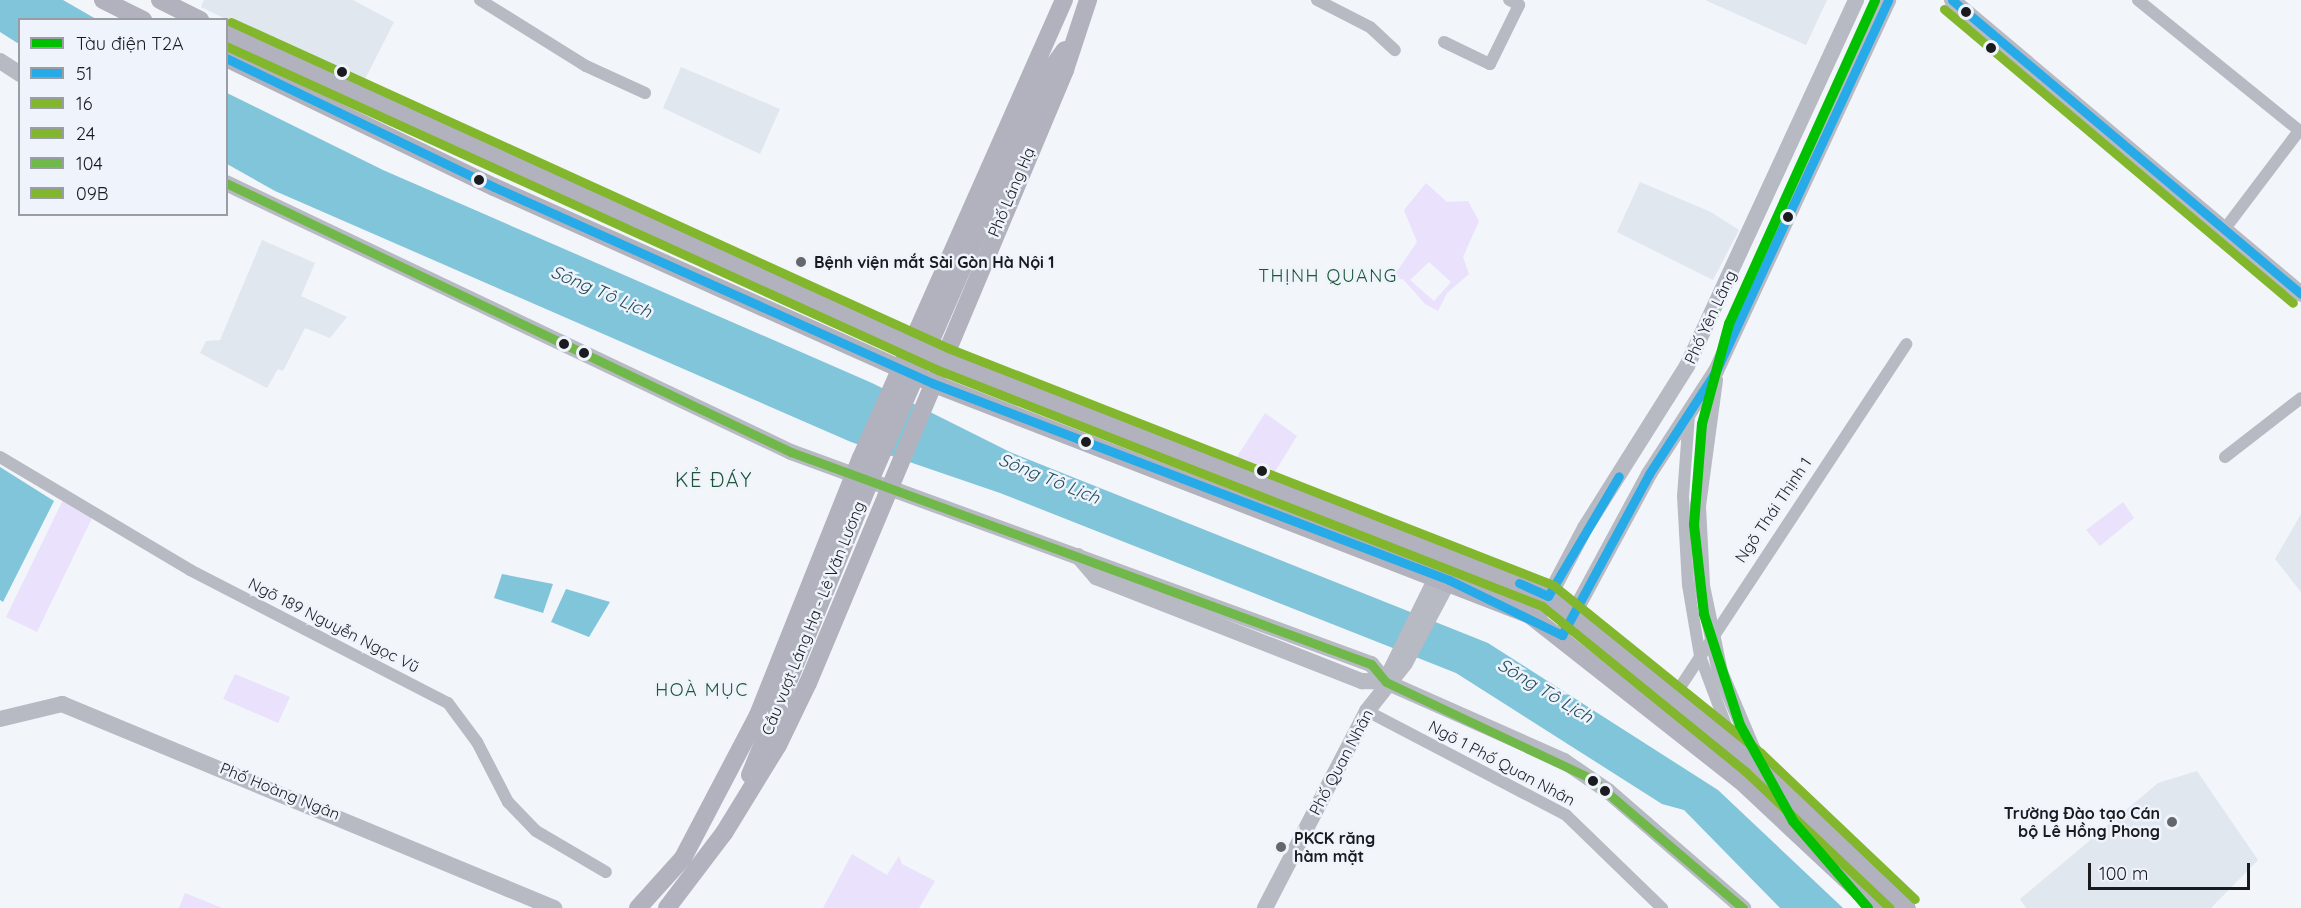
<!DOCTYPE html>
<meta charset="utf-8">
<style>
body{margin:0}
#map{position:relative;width:2301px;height:908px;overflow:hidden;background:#f2f5f9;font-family:Quicksand,sans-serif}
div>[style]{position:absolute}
.built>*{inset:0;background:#e1e7ef}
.green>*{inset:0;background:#eae1fc}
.water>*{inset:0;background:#81c5da}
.street>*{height:12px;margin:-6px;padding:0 6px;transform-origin:6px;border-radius:6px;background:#b8bac3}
.secondary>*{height:16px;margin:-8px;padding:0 8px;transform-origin:8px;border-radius:8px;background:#b7b9c3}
.primary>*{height:18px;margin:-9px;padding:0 9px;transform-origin:9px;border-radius:9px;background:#b1b2bd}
.bus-1>*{height:9px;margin:-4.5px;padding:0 4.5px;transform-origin:4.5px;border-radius:4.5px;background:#26aae8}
.bus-2>*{height:9px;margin:-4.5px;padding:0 4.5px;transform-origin:4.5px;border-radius:4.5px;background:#82b62d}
.bus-3>*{height:9px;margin:-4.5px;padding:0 4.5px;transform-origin:4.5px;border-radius:4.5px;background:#82b62d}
.bus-4>*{height:9px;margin:-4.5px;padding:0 4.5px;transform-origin:4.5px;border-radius:4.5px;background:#71b84b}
.bus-5>*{height:9px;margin:-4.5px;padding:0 4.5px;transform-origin:4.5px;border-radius:4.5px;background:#82b62d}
.metro-1>*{height:10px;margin:-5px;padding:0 5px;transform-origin:5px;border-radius:5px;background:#00c000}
.dots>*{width:16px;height:16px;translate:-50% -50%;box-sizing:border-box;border:3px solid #eff4fc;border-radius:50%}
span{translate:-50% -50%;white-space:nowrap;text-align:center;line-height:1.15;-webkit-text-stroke:5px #eff4fc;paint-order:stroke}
.street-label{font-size:16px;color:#1a1b1e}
.poi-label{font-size:16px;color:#1a1b1e;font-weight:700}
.left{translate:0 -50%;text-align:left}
.right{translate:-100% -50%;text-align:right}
.neighbourhood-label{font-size:18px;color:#1c5637;letter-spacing:1.5px}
.water-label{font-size:18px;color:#254f5b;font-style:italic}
.quarter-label{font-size:20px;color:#1c5637;letter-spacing:1.5px}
.legend{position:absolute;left:18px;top:18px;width:210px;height:198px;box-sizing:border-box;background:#eff4fc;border:2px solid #9a9da3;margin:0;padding:8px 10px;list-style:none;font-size:18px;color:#1a1b1e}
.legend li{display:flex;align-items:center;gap:12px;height:30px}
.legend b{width:30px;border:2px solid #9a9da3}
.scale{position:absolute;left:2088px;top:863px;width:162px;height:27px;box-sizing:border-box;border:3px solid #1a1b1e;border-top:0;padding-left:8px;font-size:18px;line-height:21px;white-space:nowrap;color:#1a1b1e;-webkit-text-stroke:4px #eff4fc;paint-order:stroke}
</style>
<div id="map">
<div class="built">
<i style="clip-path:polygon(204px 0,353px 0,394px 22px,362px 85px,201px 7px)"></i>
<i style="clip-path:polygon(1705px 0,1827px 0,1806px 45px)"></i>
<i style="clip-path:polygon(681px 67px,780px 109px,760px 154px,663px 108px)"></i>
<i style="clip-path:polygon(1640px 182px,1711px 212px,1739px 230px,1713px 280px,1617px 232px)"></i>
<i style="clip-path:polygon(262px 240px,315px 263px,301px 296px,347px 317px,330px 338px,305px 328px,283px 371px,278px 369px,267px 388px,200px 353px,206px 341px,220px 340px)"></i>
<i style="clip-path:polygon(2301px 514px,2301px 592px,2275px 559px)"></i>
<i style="clip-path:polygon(2197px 771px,2258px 860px,2211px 908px,2026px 908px,2020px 899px,2158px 783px)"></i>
</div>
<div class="green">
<i style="clip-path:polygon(evenodd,1426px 183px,1447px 202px,1468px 201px,1479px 221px,1463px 257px,1469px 274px,1447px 293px,1438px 311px,1425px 304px,1403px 279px,1391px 280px,1417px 242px,1404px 210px,1426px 183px,1429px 262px,1451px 282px,1434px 301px,1410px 280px,1429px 262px)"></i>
<i style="clip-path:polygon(1265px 413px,1297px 436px,1273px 475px,1235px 460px)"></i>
<i style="clip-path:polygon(63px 500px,94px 514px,37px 632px,6px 617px)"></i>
<i style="clip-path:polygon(2123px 502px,2134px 518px,2100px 546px,2086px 530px)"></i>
<i style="clip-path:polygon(235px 674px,290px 697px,278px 723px,223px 699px)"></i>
<i style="clip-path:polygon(852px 854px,887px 875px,899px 856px,902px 864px,935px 881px,919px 908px,823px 908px)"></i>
<i style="clip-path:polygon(185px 893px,222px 908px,179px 908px)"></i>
</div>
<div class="water">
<i style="clip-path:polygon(0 0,63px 0,96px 19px,20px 20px,19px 44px,0 32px)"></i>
<i style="clip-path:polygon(227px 93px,383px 170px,872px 383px,1010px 452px,1488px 643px,1718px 790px,1843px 908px,1780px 908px,1684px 810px,1662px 804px,1456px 673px,1000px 493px,851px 442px,275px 191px,227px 164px)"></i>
<i style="clip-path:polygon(0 467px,54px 501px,3px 602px,0 600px)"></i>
<i style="clip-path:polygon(502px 574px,553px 584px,543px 613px,494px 598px)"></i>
<i style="clip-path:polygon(566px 589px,610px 602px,589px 637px,551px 622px)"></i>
</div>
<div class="street">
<i style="left:480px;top:0;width:125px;rotate:31.9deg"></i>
<i style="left:586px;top:66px;width:65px;rotate:24.6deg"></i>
<i style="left:1317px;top:0;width:59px;rotate:27deg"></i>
<i style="left:1370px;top:27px;width:34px;rotate:43deg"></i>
<i style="left:2138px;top:0;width:210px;rotate:39deg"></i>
<i style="left:1444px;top:42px;width:51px;rotate:25.6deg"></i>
<i style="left:1490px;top:64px;width:66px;rotate:-63.8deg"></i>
<i style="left:1519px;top:5px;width:11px;rotate:-153deg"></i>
<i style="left:2224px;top:230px;width:124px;rotate:-52.9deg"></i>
<i style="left:1689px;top:415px;width:81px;rotate:94.2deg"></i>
<i style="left:1683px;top:496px;width:89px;rotate:86.8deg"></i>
<i style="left:1688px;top:585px;width:72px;rotate:80.4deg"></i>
<i style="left:1700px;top:656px;width:94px;rotate:69.4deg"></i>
<i style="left:0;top:457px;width:221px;rotate:30.7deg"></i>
<i style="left:190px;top:570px;width:290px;rotate:27.3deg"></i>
<i style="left:448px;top:703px;width:49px;rotate:53.4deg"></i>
<i style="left:477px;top:742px;width:68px;rotate:62.7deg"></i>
<i style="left:508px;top:802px;width:40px;rotate:46deg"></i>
<i style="left:536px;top:831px;width:81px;rotate:30.4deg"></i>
<i style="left:2225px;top:457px;width:96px;rotate:-37.8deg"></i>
<i style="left:1673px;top:698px;width:424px;rotate:-56.6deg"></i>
<i style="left:1367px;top:711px;width:225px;rotate:27.6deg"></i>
<i style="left:1566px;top:815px;width:134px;rotate:44.1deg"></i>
</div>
<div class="secondary">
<i style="left:1952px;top:0;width:456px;rotate:40.1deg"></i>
<i style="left:0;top:61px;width:24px;rotate:33deg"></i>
<i style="left:226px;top:183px;width:626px;rotate:25.46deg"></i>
<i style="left:791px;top:452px;width:618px;rotate:20.08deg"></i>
<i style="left:1371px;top:664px;width:23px;rotate:50deg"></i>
<i style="left:1715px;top:380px;width:127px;rotate:97.7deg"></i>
<i style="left:1698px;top:506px;width:80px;rotate:87.1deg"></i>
<i style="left:1702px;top:586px;width:88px;rotate:78.2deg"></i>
<i style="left:1720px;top:672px;width:105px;rotate:67.1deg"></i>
<i style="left:1078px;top:556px;width:28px;rotate:49deg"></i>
<i style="left:1096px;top:577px;width:286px;rotate:21.4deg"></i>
<i style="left:1362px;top:681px;width:24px;rotate:2deg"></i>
<i style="left:1386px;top:682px;width:195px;rotate:23.9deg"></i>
<i style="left:1564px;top:761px;width:53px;rotate:34.3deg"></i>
<i style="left:1608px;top:791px;width:179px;rotate:40.9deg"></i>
<i style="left:1537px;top:619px;width:103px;rotate:-62.2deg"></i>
<i style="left:1585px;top:528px;width:191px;rotate:-57.8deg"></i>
<i style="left:1687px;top:366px;width:403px;rotate:-65.2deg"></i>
<i style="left:1562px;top:635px;width:183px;rotate:-61.6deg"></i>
<i style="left:1649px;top:474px;width:123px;rotate:-57deg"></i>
<i style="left:1716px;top:371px;width:409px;rotate:-65.1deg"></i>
<i style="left:1387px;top:678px;width:114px;rotate:-63.9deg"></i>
<i style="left:0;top:719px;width:64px;rotate:-13.6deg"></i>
<i style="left:62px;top:704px;width:533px;rotate:22.52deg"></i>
<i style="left:1265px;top:908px;width:222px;rotate:-62.6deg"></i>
<i style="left:1367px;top:711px;width:61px;rotate:-51.6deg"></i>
<i style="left:1405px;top:663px;width:94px;rotate:-62.1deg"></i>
</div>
<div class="primary">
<i style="left:103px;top:0;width:45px;rotate:26.6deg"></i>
<i style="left:160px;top:0;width:45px;rotate:26.6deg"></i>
<i style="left:226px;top:33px;width:788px;rotate:24.45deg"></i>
<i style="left:943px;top:359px;width:650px;rotate:21.39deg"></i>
<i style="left:1548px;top:596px;width:264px;rotate:39deg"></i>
<i style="left:1753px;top:762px;width:212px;rotate:43.5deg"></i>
<i style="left:226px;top:58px;width:297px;rotate:25.7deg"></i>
<i style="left:494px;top:187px;width:480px;rotate:24.1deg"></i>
<i style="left:932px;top:383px;width:641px;rotate:21.2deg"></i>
<i style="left:1530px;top:615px;width:267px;rotate:38.2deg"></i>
<i style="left:1740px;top:780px;width:187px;rotate:43.1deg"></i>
<i style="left:750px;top:775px;width:323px;rotate:-67.8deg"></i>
<i style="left:872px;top:476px;width:436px;rotate:-66.5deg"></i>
<i style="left:1046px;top:76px;width:32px;rotate:-54deg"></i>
<i style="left:638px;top:908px;width:67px;rotate:-48deg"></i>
<i style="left:683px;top:858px;width:161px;rotate:-62.3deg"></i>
<i style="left:758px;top:715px;width:277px;rotate:-68.2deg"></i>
<i style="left:861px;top:458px;width:501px;rotate:-66.1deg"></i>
<i style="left:667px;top:908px;width:94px;rotate:-52.8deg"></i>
<i style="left:724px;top:833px;width:103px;rotate:-58.5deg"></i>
<i style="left:778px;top:745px;width:69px;rotate:-64.2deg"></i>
<i style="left:808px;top:683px;width:665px;rotate:-67.25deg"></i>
<i style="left:1065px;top:70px;width:74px;rotate:-71.8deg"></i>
</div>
<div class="bus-1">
<i style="left:1952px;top:0;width:456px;rotate:40.1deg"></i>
<i style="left:226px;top:58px;width:297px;rotate:25.7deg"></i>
<i style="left:494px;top:187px;width:480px;rotate:24.1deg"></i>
<i style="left:932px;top:383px;width:553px;rotate:20.86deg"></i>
<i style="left:1449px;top:580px;width:126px;rotate:26deg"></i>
<i style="left:1562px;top:635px;width:183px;rotate:-61.6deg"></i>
<i style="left:1649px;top:474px;width:123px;rotate:-57deg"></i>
<i style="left:1716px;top:371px;width:409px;rotate:-65.1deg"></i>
<i style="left:1519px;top:583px;width:32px;rotate:24deg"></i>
<i style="left:1548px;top:596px;width:139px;rotate:-59.4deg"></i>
</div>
<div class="bus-2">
<i style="left:226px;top:46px;width:782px;rotate:24.47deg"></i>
<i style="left:938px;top:370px;width:648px;rotate:21.34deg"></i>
<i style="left:1542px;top:606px;width:262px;rotate:39.1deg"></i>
<i style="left:1745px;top:771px;width:199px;rotate:43.4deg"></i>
</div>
<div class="bus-3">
<i style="left:231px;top:22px;width:788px;rotate:24.45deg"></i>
<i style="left:948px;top:348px;width:650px;rotate:21.39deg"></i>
<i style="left:1553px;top:585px;width:267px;rotate:38.9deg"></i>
<i style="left:1761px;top:753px;width:212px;rotate:43.5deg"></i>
</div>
<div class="bus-4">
<i style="left:226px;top:183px;width:626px;rotate:25.46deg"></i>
<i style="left:791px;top:452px;width:618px;rotate:20.08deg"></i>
<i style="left:1371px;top:664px;width:23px;rotate:50deg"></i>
<i style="left:1386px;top:682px;width:225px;rotate:25.2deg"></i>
<i style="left:1590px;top:778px;width:201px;rotate:40.4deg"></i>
</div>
<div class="bus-5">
<i style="left:1944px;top:9px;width:456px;rotate:40.1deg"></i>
</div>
<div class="metro-1">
<i style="left:1868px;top:908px;width:115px;rotate:-130.8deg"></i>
<i style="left:1793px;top:821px;width:110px;rotate:-118.9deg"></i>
<i style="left:1740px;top:725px;width:117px;rotate:-108deg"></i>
<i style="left:1704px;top:614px;width:90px;rotate:-96.4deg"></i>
<i style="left:1694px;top:525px;width:101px;rotate:-85.5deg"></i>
<i style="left:1702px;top:424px;width:104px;rotate:-74.9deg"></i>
<i style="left:1729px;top:324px;width:355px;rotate:-65.7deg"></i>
</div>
<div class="dots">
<i style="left:1966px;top:12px;background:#1a1b1e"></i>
<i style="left:1991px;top:48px;background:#1a1b1e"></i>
<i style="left:342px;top:72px;background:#1a1b1e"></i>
<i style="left:479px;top:180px;background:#1a1b1e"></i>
<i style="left:1788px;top:217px;background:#1a1b1e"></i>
<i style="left:801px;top:262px;background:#66676b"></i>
<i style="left:564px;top:344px;background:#1a1b1e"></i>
<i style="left:584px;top:353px;background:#1a1b1e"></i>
<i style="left:1086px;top:442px;background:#1a1b1e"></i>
<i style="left:1262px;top:471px;background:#1a1b1e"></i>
<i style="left:1593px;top:781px;background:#1a1b1e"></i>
<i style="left:1605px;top:791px;background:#1a1b1e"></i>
<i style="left:2172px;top:822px;background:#66676b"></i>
<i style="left:1281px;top:847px;background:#66676b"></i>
</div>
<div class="street-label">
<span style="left:1011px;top:192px;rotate:-67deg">Phố Láng Hạ</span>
<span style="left:1710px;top:317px;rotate:-65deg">Phố Yên Lãng</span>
<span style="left:1773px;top:510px;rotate:-56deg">Ngõ Thái Thịnh 1</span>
<span style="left:813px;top:618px;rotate:-68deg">Cầu vượt Láng Hạ - Lê Văn Lương</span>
<span style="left:334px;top:625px;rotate:27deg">Ngõ 189 Nguyễn Ngọc Vũ</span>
<span style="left:1341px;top:762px;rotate:-62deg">Phố Quan Nhân</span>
<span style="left:1502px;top:763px;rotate:28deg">Ngõ 1 Phố Quan Nhân</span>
<span style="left:280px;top:791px;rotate:22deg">Phố Hoàng Ngân</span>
</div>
<div class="poi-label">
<span class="left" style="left:814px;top:262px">Bệnh viện mắt Sài Gòn Hà Nội 1</span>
<span class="right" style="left:2160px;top:822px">Trường Đào tạo Cán<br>bộ Lê Hồng Phong</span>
<span class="left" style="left:1294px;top:847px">PKCK răng<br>hàm mặt</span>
</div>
<div class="neighbourhood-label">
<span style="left:1328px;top:276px">THỊNH QUANG</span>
<span style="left:702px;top:690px">HOÀ MỤC</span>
</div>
<div class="water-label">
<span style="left:601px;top:292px;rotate:23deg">Sông Tô Lịch</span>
<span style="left:1049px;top:479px;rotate:22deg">Sông Tô Lịch</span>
<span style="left:1545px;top:691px;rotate:31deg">Sông Tô Lịch</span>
</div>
<div class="quarter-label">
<span style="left:714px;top:479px">KẺ ĐÁY</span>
</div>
<ul class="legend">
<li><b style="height:8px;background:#00c000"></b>Tàu điện T2A</li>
<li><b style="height:8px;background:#26aae8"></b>51</li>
<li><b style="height:8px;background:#82b62d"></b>16</li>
<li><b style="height:8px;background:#82b62d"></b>24</li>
<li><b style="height:8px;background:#71b84b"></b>104</li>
<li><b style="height:8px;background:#82b62d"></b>09B</li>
</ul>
<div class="scale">100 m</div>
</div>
